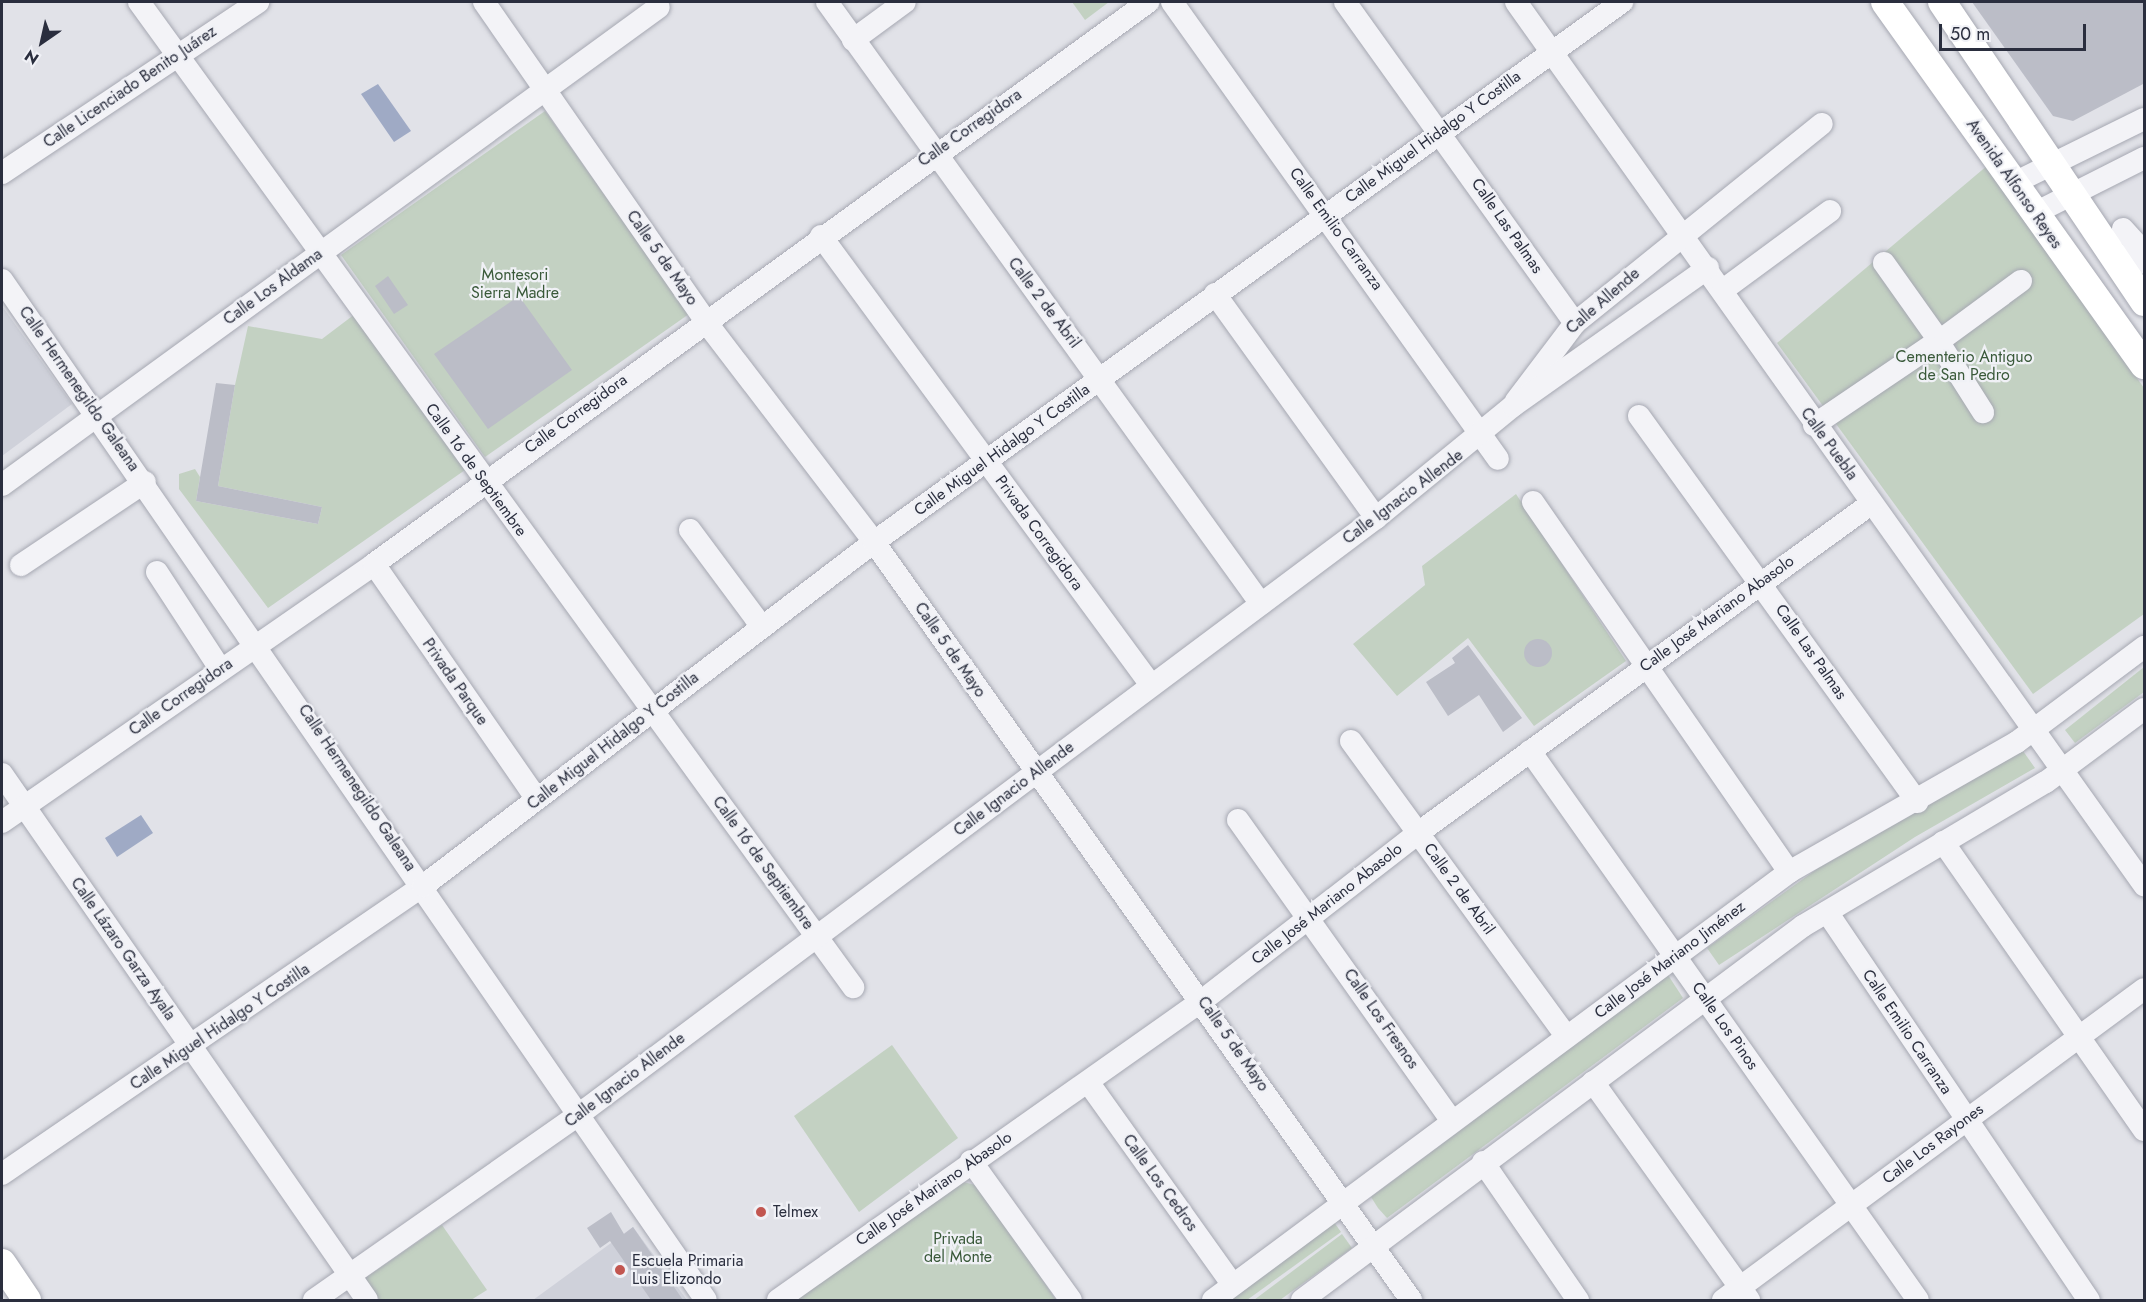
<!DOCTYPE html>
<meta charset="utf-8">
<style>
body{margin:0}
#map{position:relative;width:2146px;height:1302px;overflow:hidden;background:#e1e2e8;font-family:Jost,sans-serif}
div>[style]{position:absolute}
.built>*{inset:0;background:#cfd1da}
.green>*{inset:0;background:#c3d1c2}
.water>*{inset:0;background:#9faac5}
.building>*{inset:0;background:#bbbdc7}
.round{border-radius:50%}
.roads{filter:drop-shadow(0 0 2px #a6a8b2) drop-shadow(0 0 2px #a6a8b2)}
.minor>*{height:22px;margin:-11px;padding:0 11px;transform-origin:11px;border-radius:11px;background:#f3f3f7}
.major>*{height:28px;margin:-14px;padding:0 14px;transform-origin:14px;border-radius:14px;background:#fff}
.dots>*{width:16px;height:16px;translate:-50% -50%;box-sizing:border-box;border:3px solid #f0f1f6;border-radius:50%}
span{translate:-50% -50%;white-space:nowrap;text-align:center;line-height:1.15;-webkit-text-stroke:4.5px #f0f1f6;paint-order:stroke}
.street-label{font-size:16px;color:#2a2e3e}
.park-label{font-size:16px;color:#395939}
.poi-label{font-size:16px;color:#2a2e3e}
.left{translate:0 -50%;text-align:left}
.frame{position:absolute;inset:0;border:3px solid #2a2e3e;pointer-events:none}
.north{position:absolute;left:12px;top:12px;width:60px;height:60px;-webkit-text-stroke:4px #f0f1f6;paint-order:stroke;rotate:214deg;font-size:16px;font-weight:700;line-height:24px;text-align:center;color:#2a2e3e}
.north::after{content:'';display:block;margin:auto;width:21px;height:27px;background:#2a2e3e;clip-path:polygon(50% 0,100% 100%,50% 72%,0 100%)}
.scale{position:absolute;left:1939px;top:24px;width:147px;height:27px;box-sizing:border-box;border:3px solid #2a2e3e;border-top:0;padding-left:8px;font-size:18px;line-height:21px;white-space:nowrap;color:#2a2e3e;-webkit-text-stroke:4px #f0f1f6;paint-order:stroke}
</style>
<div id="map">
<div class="built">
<i style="clip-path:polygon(2px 306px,72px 404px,2px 456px)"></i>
<i style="clip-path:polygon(633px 1227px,687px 1300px,533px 1300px)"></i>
</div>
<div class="green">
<i style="clip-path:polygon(1072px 2px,1109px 2px,1085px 20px)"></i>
<i style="clip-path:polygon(545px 111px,689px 314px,485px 457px,341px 255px)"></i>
<i style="clip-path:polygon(1988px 165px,2144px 388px,2144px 614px,2033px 694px,1777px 343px)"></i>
<i style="clip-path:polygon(355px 314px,465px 470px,268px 608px,179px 489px,179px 474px,195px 469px,200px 477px,196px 501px,318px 524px,322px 507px,218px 486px,235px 385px,248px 326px,322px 339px)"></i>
<i style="clip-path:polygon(1516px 494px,1626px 661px,1534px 726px,1468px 638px,1397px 696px,1353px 644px,1425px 585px,1422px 566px)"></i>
<i style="clip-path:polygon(2144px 667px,2144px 692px,2075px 743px,2065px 730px)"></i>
<i style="clip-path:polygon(2023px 751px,2035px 768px,1915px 837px,1719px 965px,1707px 948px,1817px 869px)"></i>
<i style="clip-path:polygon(1668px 975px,1683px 998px,1387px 1218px,1378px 1208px,1371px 1197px)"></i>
<i style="clip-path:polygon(892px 1045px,958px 1138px,859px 1212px,794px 1116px)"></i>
<i style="clip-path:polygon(963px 1182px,980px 1186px,1056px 1300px,792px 1300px)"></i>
<i style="clip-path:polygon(1331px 1218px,1341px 1232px,1247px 1300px,1222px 1300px)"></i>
<i style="clip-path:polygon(442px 1225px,487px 1290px,471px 1300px,380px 1300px,364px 1279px)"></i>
<i style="clip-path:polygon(1342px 1234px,1352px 1248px,1280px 1300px,1254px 1300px)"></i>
</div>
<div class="water">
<i style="clip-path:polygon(378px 84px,411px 131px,394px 142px,361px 94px)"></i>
<i style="clip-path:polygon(141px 815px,153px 833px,117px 857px,105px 838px)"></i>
</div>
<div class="building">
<i style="clip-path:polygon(1972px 2px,2145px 2px,2145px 83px,2073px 121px,2053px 116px)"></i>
<i style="clip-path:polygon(388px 276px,408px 305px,394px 314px,375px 286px)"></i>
<i style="clip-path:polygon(519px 296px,572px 370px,488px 429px,434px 354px)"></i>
<i style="clip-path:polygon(216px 383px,235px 385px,218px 486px,322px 507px,318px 524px,196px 501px)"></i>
<i class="round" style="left:1524px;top:639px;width:28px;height:28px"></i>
<i style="clip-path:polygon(1468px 645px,1522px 718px,1503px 732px,1479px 695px,1448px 716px,1426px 682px,1455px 663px,1452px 658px)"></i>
<i style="clip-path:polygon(611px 1212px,624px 1234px,633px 1227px,683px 1300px,651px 1300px,610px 1241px,600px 1248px,587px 1228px)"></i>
</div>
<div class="roads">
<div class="minor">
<i style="left:139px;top:2px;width:1217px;rotate:54.06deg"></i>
<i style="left:484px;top:2px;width:389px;rotate:55.2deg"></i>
<i style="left:706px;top:322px;width:277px;rotate:52.6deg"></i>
<i style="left:874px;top:542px;width:929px;rotate:54.68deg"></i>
<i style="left:827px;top:2px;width:742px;rotate:54.21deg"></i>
<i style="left:1172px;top:2px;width:561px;rotate:54.5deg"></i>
<i style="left:1345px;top:2px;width:395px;rotate:54.4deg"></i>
<i style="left:1516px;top:2px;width:1084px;rotate:54.58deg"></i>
<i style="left:853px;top:40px;width:64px;rotate:-36.2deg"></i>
<i style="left:2px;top:173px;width:308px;rotate:-33.7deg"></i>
<i style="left:2014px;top:183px;width:145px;rotate:-26.2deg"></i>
<i style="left:2033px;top:214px;width:124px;rotate:-26.8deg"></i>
<i style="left:2123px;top:229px;width:31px;rotate:48deg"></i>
<i style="left:821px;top:236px;width:557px;rotate:53.69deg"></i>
<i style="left:2109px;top:252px;width:37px;rotate:17deg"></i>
<i style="left:1884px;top:263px;width:85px;rotate:54.6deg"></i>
<i style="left:2px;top:280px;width:1239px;rotate:55.39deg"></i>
<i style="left:1723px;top:290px;width:133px;rotate:-36.4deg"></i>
<i style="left:1215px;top:294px;width:276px;rotate:54.3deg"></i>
<i style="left:1946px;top:336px;width:93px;rotate:-36.3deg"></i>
<i style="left:1943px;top:349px;width:75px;rotate:57.6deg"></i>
<i style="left:1516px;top:401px;width:98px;rotate:-52.9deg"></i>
<i style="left:1575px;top:323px;width:317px;rotate:-38.9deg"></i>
<i style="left:1639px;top:416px;width:476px;rotate:54.2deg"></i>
<i style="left:1814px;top:425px;width:139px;rotate:-34.1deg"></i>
<i style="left:2px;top:485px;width:812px;rotate:-36.04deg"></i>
<i style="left:1533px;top:502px;width:450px;rotate:55.3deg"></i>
<i style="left:690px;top:530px;width:121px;rotate:53.4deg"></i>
<i style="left:374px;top:564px;width:286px;rotate:55.3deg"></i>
<i style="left:21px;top:565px;width:149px;rotate:-33.8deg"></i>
<i style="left:157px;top:572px;width:117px;rotate:56.9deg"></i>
<i style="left:1351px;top:741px;width:366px;rotate:53.9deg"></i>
<i style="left:1530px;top:751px;width:672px;rotate:54.75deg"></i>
<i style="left:2px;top:774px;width:640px;rotate:55.24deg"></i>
<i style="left:1238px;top:820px;width:369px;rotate:54.6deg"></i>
<i style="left:2px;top:822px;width:453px;rotate:-34.7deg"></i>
<i style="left:374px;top:564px;width:957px;rotate:-35.98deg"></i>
<i style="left:1943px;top:842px;width:351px;rotate:55.1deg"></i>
<i style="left:1827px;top:912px;width:468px;rotate:56deg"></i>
<i style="left:1088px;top:1082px;width:249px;rotate:54.5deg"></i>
<i style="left:1593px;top:1082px;width:268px;rotate:54.4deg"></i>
<i style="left:971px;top:1161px;width:171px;rotate:54.3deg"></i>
<i style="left:1483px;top:1162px;width:168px;rotate:55.5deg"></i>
<i style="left:2px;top:1174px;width:510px;rotate:-34.38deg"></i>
<i style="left:423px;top:886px;width:567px;rotate:-37.33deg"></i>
<i style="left:874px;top:542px;width:923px;rotate:-35.83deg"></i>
<i style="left:314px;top:1300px;width:326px;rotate:-35deg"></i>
<i style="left:581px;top:1113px;width:993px;rotate:-36.81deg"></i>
<i style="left:1376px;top:518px;width:177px;rotate:-39.3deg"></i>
<i style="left:1513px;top:406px;width:239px;rotate:-35.3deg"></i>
<i style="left:778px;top:1300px;width:520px;rotate:-35.22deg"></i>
<i style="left:1203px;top:1000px;width:272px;rotate:-37.8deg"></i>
<i style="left:1418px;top:833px;width:561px;rotate:-36.01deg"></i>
<i style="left:1213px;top:1300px;width:718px;rotate:-36.61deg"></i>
<i style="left:1789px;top:872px;width:262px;rotate:-29.7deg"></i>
<i style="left:2017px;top:742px;width:159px;rotate:-36.8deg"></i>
<i style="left:1302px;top:1300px;width:625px;rotate:-36.74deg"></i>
<i style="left:1803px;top:926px;width:282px;rotate:-30.7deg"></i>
<i style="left:2046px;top:782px;width:122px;rotate:-36.7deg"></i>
<i style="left:1723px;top:1300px;width:523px;rotate:-36.45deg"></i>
</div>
<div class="major">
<i style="left:1885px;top:2px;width:446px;rotate:54.5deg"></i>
<i style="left:1942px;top:2px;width:362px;rotate:56deg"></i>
<i style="left:2px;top:1263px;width:45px;rotate:56deg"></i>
</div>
</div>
<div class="dots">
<i style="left:761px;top:1212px;background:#c25650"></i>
<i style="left:620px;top:1270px;background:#c25650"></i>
</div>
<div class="street-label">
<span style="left:130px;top:87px;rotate:-34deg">Calle Licenciado Benito Juárez</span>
<span style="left:970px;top:128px;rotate:-35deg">Calle Corregidora</span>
<span style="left:1433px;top:137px;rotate:-36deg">Calle Miguel Hidalgo Y Costilla</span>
<span style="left:2014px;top:184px;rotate:55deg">Avenida Alfonso Reyes</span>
<span style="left:1507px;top:226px;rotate:55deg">Calle Las Palmas</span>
<span style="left:1336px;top:229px;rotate:54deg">Calle Emilio Carranza</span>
<span style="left:662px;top:258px;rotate:55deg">Calle 5 de Mayo</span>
<span style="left:273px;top:287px;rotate:-36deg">Calle Los Aldama</span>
<span style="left:1603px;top:301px;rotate:-41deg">Calle Allende</span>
<span style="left:1044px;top:303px;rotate:53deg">Calle 2 de Abril</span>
<span style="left:79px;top:389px;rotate:55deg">Calle Hermenegildo Galeana</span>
<span style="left:576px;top:414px;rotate:-36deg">Calle Corregidora</span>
<span style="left:1829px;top:444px;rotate:54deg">Calle Puebla</span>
<span style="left:1002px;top:450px;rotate:-36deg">Calle Miguel Hidalgo Y Costilla</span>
<span style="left:476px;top:470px;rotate:54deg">Calle 16 de Septiembre</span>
<span style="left:1403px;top:497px;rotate:-37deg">Calle Ignacio Allende</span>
<span style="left:1039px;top:533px;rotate:54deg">Privada Corregidora</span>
<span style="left:1717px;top:614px;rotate:-36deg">Calle José Mariano Abasolo</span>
<span style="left:950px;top:650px;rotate:55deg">Calle 5 de Mayo</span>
<span style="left:1811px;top:652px;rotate:55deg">Calle Las Palmas</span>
<span style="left:455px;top:682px;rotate:55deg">Privada Parque</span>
<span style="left:181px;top:697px;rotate:-35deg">Calle Corregidora</span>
<span style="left:613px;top:741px;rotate:-38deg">Calle Miguel Hidalgo Y Costilla</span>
<span style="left:357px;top:788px;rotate:56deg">Calle Hermenegildo Galeana</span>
<span style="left:1014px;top:789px;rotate:-37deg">Calle Ignacio Allende</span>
<span style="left:763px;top:863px;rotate:54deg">Calle 16 de Septiembre</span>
<span style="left:1459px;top:889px;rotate:54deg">Calle 2 de Abril</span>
<span style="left:1327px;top:904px;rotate:-38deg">Calle José Mariano Abasolo</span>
<span style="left:123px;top:949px;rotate:55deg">Calle Lázaro Garza Ayala</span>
<span style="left:1670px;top:960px;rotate:-37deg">Calle José Mariano Jiménez</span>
<span style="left:1381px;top:1019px;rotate:55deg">Calle Los Fresnos</span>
<span style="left:1725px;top:1026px;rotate:55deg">Calle Los Pinos</span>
<span style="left:220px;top:1027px;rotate:-34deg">Calle Miguel Hidalgo Y Costilla</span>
<span style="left:1907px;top:1032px;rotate:56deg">Calle Emilio Carranza</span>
<span style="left:1233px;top:1044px;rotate:55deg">Calle 5 de Mayo</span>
<span style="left:625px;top:1080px;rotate:-37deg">Calle Ignacio Allende</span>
<span style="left:1933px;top:1144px;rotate:-37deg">Calle Los Rayones</span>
<span style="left:1160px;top:1183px;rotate:54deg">Calle Los Cedros</span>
<span style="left:934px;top:1189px;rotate:-35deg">Calle José Mariano Abasolo</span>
</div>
<div class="park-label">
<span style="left:515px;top:284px">Montesori<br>Sierra Madre</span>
<span style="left:1964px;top:366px">Cementerio Antiguo<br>de San Pedro</span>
<span style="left:958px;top:1248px">Privada<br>del Monte</span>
</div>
<div class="poi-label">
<span class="left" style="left:773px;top:1212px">Telmex</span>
<span class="left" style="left:632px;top:1270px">Escuela Primaria<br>Luis Elizondo</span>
</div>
<div class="frame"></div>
<div class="north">N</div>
<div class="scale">50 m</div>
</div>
